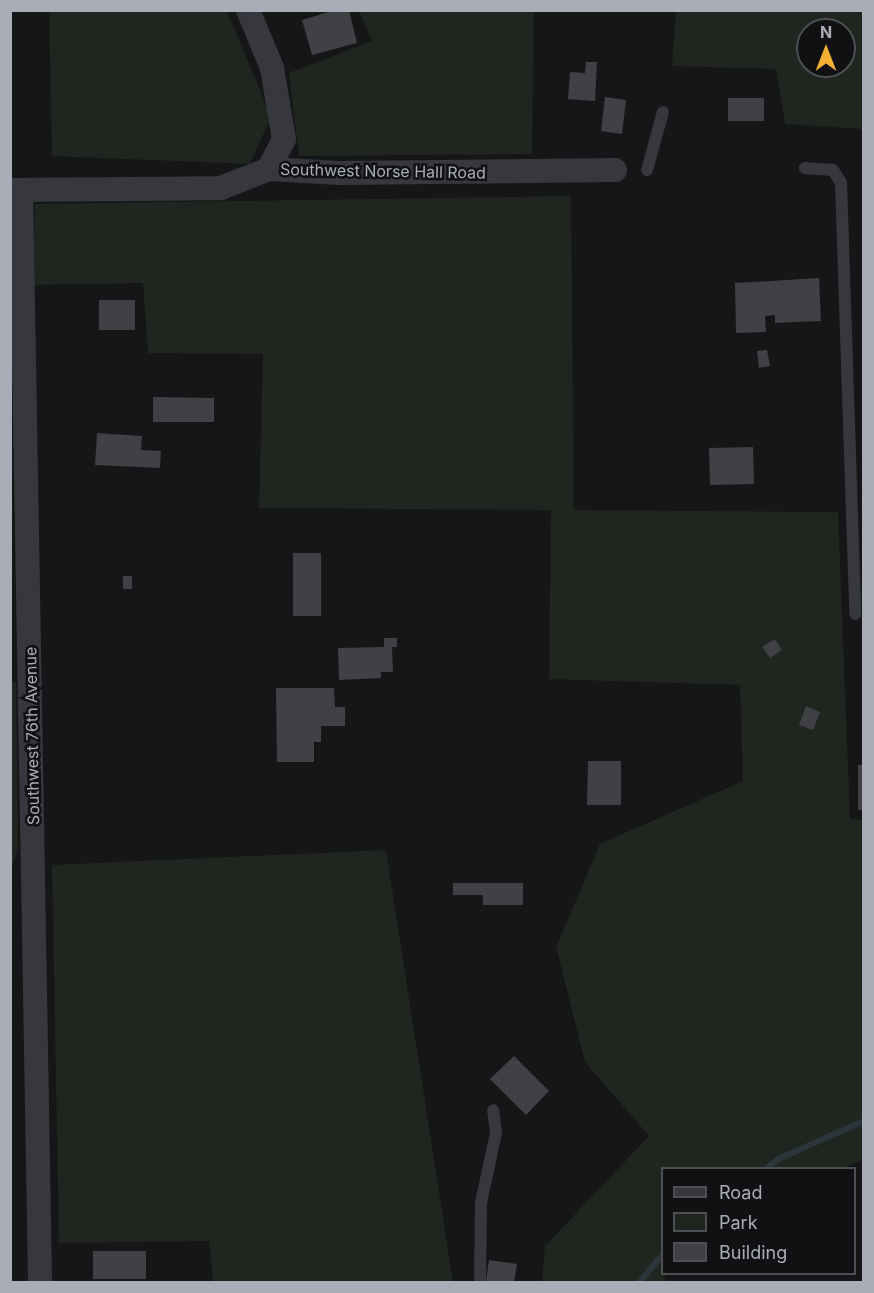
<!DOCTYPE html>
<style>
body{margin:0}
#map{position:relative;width:874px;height:1293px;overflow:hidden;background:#161618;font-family:Inter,sans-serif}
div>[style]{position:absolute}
.green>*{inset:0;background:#1e261f}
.stream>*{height:6px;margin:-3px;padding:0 3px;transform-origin:3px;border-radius:3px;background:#2c353c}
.building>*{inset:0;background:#404145}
.lane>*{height:12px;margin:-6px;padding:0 6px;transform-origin:6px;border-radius:6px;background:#37383d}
.street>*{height:24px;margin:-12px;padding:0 12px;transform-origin:12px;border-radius:12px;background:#37383d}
span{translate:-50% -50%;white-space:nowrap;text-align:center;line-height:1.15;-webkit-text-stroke:5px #111113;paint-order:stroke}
.street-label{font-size:16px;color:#a8adb8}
.frame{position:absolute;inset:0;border:12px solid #a8adb8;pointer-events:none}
.legend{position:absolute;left:661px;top:1167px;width:195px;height:108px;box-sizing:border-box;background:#111113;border:2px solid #4d4f55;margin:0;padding:8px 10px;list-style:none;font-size:18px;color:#a8adb8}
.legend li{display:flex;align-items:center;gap:12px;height:30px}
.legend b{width:30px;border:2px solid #4d4f55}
.north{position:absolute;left:796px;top:18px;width:60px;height:60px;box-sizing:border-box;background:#111113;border:2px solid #4d4f55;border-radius:50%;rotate:0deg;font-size:16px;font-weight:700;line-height:24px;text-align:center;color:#a8adb8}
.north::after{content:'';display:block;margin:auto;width:21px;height:27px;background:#f2b134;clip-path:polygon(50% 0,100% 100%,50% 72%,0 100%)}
</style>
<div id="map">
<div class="green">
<i style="clip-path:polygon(49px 11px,227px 11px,271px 117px,250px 164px,52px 156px)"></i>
<i style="clip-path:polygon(359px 11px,534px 11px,532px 154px,299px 156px,289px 73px,372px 41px)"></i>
<i style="clip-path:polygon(evenodd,676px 11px,863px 11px,863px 129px,785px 124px,776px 69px,672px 66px,676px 11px,808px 30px,844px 30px,844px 66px,808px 66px,808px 30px)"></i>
<i style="clip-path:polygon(571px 196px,574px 510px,838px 512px,850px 819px,864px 820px,863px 1159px,844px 1168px,662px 1168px,665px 1282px,542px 1282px,545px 1246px,649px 1136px,585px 1062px,556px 947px,600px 844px,743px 781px,740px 685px,549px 679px,551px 510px,259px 508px,263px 354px,148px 353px,143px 283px,33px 285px,35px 204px)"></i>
<i style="clip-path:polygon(11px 680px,16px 682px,18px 846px,11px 872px)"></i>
<i style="clip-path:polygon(386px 850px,453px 1282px,213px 1282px,209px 1241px,59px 1243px,52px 865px)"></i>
</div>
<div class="stream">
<i style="left:767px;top:1168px;width:14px;rotate:-39deg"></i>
<i style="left:778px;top:1159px;width:94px;rotate:-23.8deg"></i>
<i style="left:640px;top:1282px;width:35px;rotate:-51deg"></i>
</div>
<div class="building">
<i style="clip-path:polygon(335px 10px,349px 10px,357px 43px,312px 55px,302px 20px)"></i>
<i style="clip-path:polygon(586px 62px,597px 62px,595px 101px,568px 99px,570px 72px,585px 73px)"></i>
<i style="clip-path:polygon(605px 97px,626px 100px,622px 134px,601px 131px)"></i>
<i style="clip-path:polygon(728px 98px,764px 98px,764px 121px,728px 121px)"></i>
<i style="clip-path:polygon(819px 278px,821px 321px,775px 323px,775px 315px,765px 316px,766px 332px,736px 333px,735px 283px)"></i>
<i style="clip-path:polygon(99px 300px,135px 300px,135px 330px,99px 330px)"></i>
<i style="clip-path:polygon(767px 350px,770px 366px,759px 368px,757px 351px)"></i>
<i style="clip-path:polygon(153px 397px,214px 398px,214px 422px,153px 422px)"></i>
<i style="clip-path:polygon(97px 433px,142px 436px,141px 450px,161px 451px,160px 468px,95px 465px)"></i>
<i style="clip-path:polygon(753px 447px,754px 484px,710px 485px,709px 448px)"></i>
<i style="clip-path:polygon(293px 553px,321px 553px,321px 616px,293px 616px)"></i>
<i style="clip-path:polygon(123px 576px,132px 576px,132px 589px,123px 589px)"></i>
<i style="clip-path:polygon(384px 638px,397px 638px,397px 647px,392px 647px,393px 672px,381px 672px,381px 678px,339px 680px,338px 648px,384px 647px)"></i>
<i style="clip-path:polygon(775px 639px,782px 650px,770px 658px,762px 647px)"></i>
<i style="clip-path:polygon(276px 688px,334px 688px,335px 707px,345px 707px,345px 726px,321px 726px,321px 742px,314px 742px,314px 762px,277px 762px)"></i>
<i style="clip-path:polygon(806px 706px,820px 712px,813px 730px,799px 725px)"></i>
<i style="clip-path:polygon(588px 761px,621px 761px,621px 805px,587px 805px)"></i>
<i style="clip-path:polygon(858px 765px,864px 765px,864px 810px,858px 810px)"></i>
<i style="clip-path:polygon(453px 883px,523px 883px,523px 905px,483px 905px,483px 895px,453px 895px)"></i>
<i style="clip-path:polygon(514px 1056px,549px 1091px,526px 1115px,490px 1079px)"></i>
<i style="clip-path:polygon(93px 1251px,146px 1251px,146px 1279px,93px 1279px)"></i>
<i style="clip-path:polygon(489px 1260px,517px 1264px,514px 1282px,486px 1282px)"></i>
</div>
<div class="lane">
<i style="left:805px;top:168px;width:28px;rotate:4deg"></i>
<i style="left:833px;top:170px;width:15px;rotate:58deg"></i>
<i style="left:841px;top:183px;width:431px;rotate:88.1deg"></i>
<i style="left:647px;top:170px;width:60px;rotate:-74.6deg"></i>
<i style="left:480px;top:1282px;width:79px;rotate:-89.3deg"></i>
<i style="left:481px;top:1203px;width:72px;rotate:-77.9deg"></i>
<i style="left:496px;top:1133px;width:23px;rotate:-97deg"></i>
</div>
<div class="street">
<i style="left:248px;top:10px;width:63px;rotate:67.5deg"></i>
<i style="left:272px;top:68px;width:72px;rotate:80.4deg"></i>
<i style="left:284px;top:139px;width:34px;rotate:117deg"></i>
<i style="left:10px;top:190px;width:211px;rotate:-0.5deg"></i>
<i style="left:221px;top:188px;width:52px;rotate:-21.6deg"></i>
<i style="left:269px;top:169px;width:70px;rotate:3.3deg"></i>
<i style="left:339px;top:173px;width:276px;rotate:-0.6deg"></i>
<i style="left:21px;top:190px;width:1092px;rotate:89deg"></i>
</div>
<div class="street-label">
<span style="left:383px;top:171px;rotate:1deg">Southwest Norse Hall Road</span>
<span style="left:32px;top:736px;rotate:-91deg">Southwest 76th Avenue</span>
</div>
<div class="frame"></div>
<ul class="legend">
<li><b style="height:8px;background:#37383d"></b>Road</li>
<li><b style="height:16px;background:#1e261f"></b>Park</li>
<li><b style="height:16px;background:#404145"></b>Building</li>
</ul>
<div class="north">N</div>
</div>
